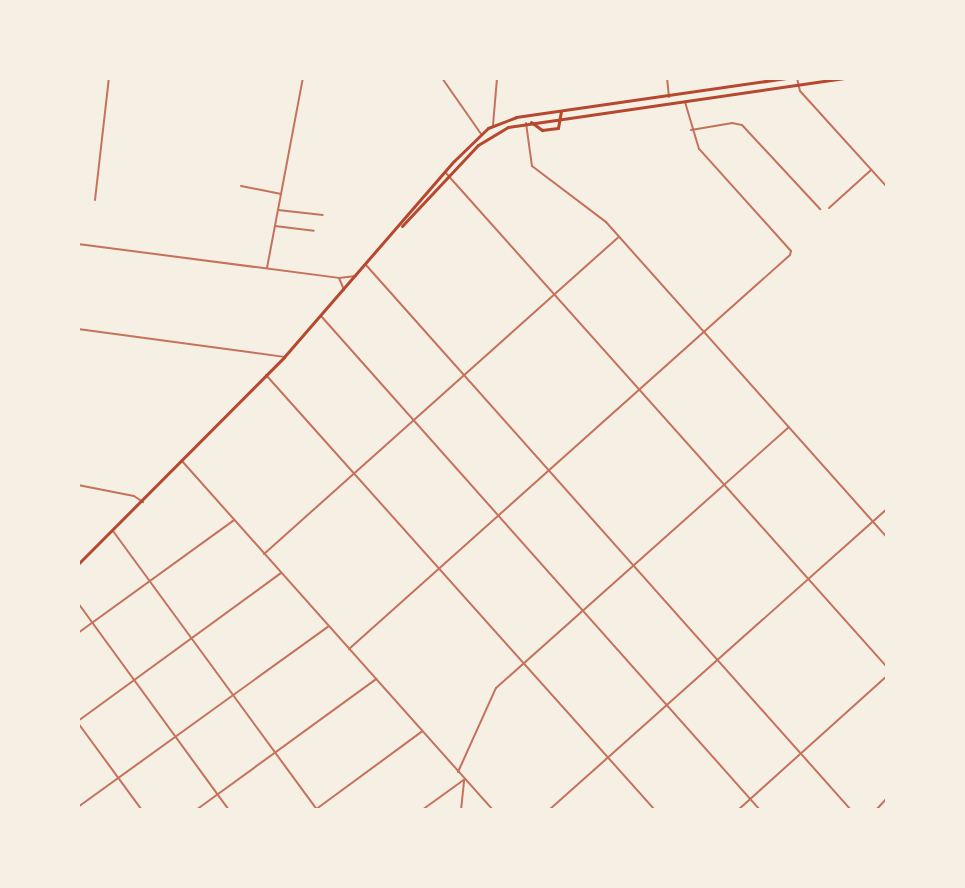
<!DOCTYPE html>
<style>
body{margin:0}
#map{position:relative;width:965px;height:888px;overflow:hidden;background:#f6efe4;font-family:"IBM Plex Sans",sans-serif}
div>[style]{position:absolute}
.minor>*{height:2px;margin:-1px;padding:0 1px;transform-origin:1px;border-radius:1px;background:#c5725c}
.tertiary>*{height:2px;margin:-1px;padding:0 1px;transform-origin:1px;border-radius:1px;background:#c5725c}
.primary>*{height:3px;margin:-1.5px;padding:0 1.5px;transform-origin:1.5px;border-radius:1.5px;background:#b5482f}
span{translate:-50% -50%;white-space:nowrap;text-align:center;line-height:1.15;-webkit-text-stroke:5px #f6efe4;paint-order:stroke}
.frame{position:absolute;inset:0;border:80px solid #f6efe4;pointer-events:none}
</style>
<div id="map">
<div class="minor">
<i style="left:442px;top:78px;width:68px;rotate:55.1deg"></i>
<i style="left:667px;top:78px;width:19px;rotate:84deg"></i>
<i style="left:797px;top:78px;width:13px;rotate:77deg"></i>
<i style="left:800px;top:91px;width:130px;rotate:47.8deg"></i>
<i style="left:526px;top:123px;width:43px;rotate:82.1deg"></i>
<i style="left:532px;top:166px;width:93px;rotate:37.1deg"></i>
<i style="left:606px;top:222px;width:422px;rotate:48.3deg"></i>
<i style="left:493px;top:125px;width:47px;rotate:-85.1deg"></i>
<i style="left:691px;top:130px;width:42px;rotate:-9.7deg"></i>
<i style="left:732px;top:123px;width:10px;rotate:11deg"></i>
<i style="left:742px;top:125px;width:115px;rotate:47.1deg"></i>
<i style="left:445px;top:172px;width:664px;rotate:48.24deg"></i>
<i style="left:241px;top:186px;width:41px;rotate:11.3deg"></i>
<i style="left:95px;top:200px;width:123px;rotate:-83.5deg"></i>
<i style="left:829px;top:208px;width:57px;rotate:-42.1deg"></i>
<i style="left:278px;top:210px;width:45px;rotate:6.3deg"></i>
<i style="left:275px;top:226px;width:39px;rotate:7deg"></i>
<i style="left:78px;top:244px;width:263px;rotate:7.4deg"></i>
<i style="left:339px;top:278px;width:17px;rotate:-7deg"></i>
<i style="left:366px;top:265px;width:730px;rotate:48.33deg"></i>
<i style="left:267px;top:268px;width:193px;rotate:-79.3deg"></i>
<i style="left:339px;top:278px;width:13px;rotate:67deg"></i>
<i style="left:321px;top:316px;width:661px;rotate:48.37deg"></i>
<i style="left:266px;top:375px;width:584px;rotate:48.2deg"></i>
<i style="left:182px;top:461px;width:467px;rotate:48.3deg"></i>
<i style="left:113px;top:531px;width:346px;rotate:53.8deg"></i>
<i style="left:264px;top:554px;width:475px;rotate:-41.8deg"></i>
<i style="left:78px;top:603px;width:256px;rotate:53.9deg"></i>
<i style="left:78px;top:633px;width:193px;rotate:-35.9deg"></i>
<i style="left:349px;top:649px;width:591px;rotate:-41.78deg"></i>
<i style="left:790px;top:255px;width:4px;rotate:-76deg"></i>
<i style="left:791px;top:251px;width:137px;rotate:-132deg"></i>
<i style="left:699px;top:149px;width:49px;rotate:-106.6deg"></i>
<i style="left:78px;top:721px;width:251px;rotate:-36.1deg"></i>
<i style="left:78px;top:723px;width:108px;rotate:53.7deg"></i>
<i style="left:458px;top:772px;width:92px;rotate:-65.7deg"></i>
<i style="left:496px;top:688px;width:392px;rotate:-41.7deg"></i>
<i style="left:78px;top:807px;width:308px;rotate:-35.8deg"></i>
<i style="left:196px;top:810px;width:223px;rotate:-36deg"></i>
<i style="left:315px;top:810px;width:132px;rotate:-36.3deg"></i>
<i style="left:422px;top:810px;width:53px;rotate:-35.8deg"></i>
<i style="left:461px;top:810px;width:30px;rotate:-84deg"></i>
<i style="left:549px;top:810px;width:453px;rotate:-41.7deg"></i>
<i style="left:738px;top:810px;width:200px;rotate:-42deg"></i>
<i style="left:876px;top:810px;width:16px;rotate:-47deg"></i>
</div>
<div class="tertiary">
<i style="left:78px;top:329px;width:208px;rotate:7.7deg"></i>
<i style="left:78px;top:485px;width:57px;rotate:11.1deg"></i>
<i style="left:134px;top:496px;width:11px;rotate:34deg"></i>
</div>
<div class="primary">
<i style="left:531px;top:122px;width:14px;rotate:36deg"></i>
<i style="left:542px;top:130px;width:16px;rotate:-7deg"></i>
<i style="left:558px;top:128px;width:17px;rotate:-80deg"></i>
<i style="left:402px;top:226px;width:111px;rotate:-46.8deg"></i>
<i style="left:478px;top:145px;width:35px;rotate:-31deg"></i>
<i style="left:508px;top:127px;width:340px;rotate:-8.3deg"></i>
<i style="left:78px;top:564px;width:292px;rotate:-45.1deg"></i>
<i style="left:284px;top:357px;width:259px;rotate:-49.1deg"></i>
<i style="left:454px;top:161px;width:47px;rotate:-44.1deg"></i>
<i style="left:488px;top:128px;width:30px;rotate:-21deg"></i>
<i style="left:516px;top:117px;width:273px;rotate:-8.2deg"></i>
</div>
<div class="frame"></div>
</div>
